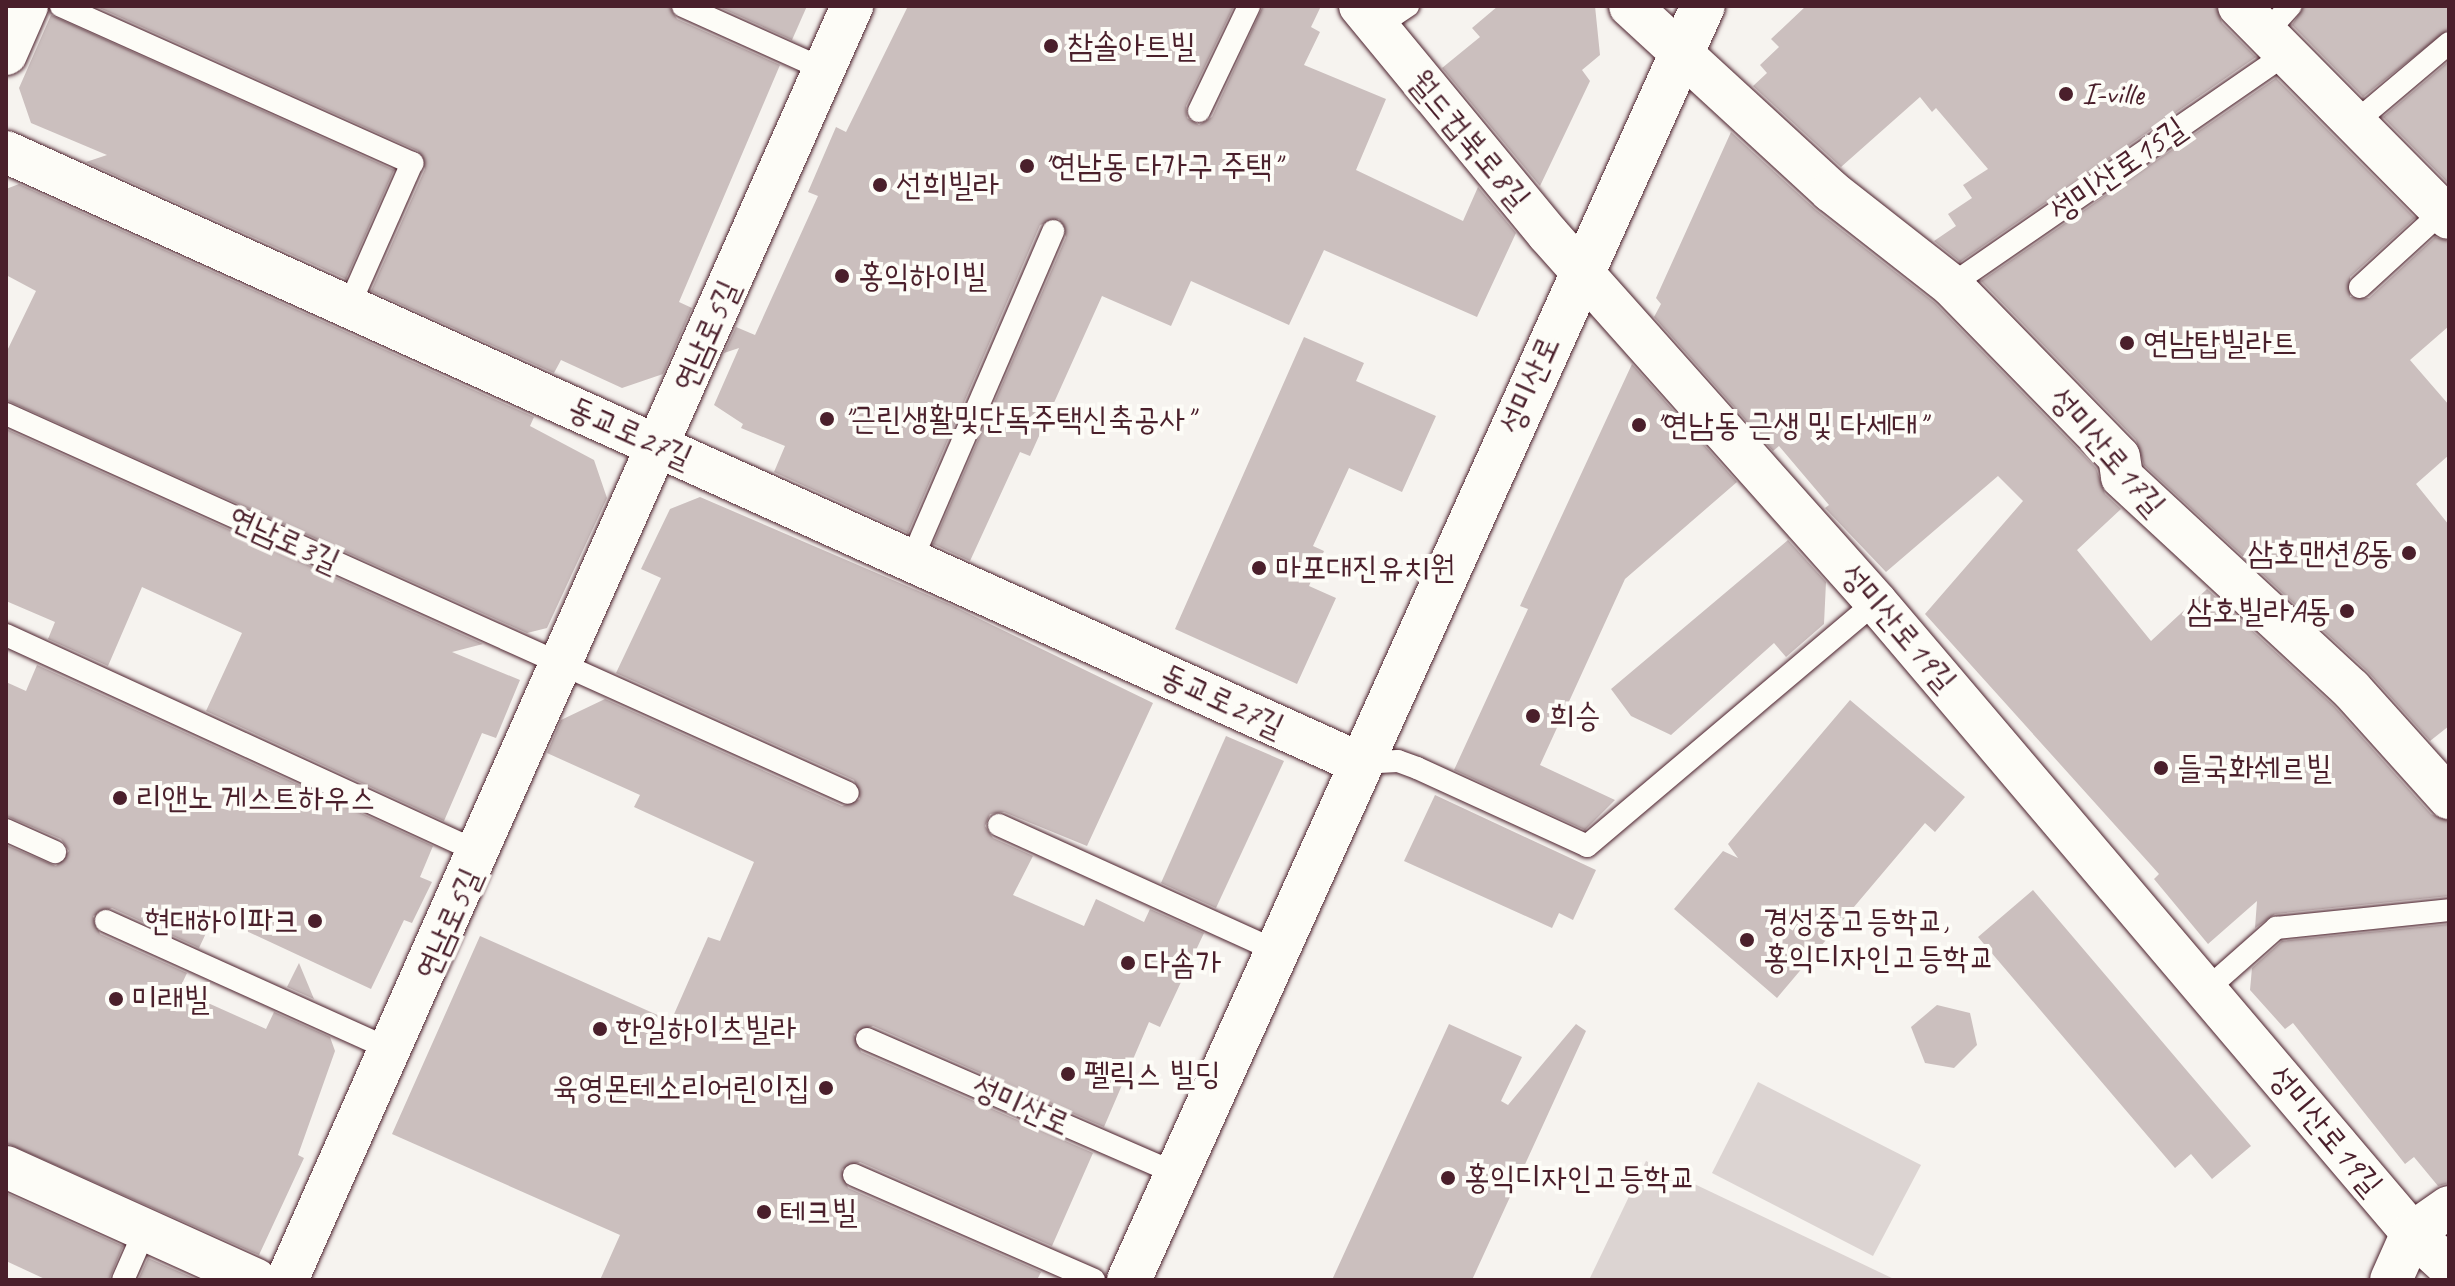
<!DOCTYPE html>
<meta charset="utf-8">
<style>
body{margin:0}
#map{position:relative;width:2455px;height:1286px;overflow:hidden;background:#f6f3ef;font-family:Caveat,"Poor Story",sans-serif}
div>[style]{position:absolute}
.green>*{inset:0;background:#dcd4d2}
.building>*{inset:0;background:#cbbfbe}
.roads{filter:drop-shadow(0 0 2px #4a1f2b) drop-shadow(0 0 2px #4a1f2b)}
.service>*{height:22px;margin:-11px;padding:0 11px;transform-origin:11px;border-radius:11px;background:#fdfcf7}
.minor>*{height:42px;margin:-21px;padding:0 21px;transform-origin:21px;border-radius:21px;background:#fdfcf7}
.tertiary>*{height:44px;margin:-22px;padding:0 22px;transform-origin:22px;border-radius:22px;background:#fdfcf7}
.dots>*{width:22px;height:22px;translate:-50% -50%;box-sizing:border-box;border:4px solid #fdfcf7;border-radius:50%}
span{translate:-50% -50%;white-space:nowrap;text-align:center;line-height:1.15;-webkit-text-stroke:8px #fdfcf7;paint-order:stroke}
.poi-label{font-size:32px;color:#4a1f2b}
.left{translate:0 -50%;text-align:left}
.right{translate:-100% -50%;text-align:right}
.street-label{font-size:32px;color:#4a1f2b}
.frame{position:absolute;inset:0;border:8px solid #4a1f2b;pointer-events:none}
</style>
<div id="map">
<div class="green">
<i style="clip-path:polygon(1758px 1082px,1921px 1165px,1873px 1256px,1712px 1173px)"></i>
<i style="clip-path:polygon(1646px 1161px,1896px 1280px,1589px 1280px)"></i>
</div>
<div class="building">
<i style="clip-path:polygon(95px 6px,669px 6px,677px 19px,780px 65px,679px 302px,692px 308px,663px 374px,622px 388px,561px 360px,554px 373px,371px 291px,425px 169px,418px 151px)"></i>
<i style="clip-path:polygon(717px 6px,807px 6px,792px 40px)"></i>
<i style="clip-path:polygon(908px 6px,1234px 6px,1186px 106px,1187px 118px,1199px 125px,1212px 117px,1263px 6px,1321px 6px,1311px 27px,1320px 32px,1304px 65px,1386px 99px,1356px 170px,1463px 221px,1478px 187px,1516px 233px,1477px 317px,1324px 250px,1289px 325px,1191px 281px,1171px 326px,1102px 296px,1030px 456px,1020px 452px,970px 561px,933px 544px,1066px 237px,1059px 219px,1040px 225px,908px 533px,774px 472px,785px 446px,741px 428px,743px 424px,714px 405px,739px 348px,724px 353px,736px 327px,755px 335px,818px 196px,808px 192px,836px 127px,846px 132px)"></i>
<i style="clip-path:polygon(1498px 6px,1595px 6px,1600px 55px,1582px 70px,1590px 81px,1540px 186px,1442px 68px,1480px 37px,1472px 28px)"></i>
<i style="clip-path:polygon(1806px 6px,2216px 6px,2222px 23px,2256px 57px,1960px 262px,1934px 241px,1956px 226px,1948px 214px,1972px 198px,1963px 185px,1988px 169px,1936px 108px,1932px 112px,1920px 97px,1841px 167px,1753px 86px,1767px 73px,1760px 65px,1779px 47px,1771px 39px)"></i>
<i style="clip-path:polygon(2304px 6px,2449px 6px,2449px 29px,2363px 97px,2292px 25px)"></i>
<i style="clip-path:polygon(51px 15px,394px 170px,346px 279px,86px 162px,107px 155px,31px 123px,19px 88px)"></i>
<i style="clip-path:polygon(2449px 61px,2449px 184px,2383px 117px)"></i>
<i style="clip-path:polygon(2276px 78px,2415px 218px,2350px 277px,2350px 297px,2369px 298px,2435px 237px,2449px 241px,2449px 326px,2410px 360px,2449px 405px,2449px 455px,2416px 484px,2449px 525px,2449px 726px,2430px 741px,2367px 671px,2144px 465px,2136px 440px,1981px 281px)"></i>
<i style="clip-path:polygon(1731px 132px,1816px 210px,1935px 303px,2096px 468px,2105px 494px,2121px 509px,2077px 550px,2151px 641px,2207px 589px,2334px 706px,2431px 814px,2449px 821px,2449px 896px,2275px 914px,2255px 928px,2257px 901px,2208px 944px,2154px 879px,2159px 874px,1925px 614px,2023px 501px,1998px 476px,1886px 572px,1825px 508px,1829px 505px,1779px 446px,1773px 451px,1654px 317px,1661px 304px,1656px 298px)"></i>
<i style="clip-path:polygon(19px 184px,534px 417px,530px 426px,594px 460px,607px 498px,547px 628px,527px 633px,6px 400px,6px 353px,36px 291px,6px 275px,6px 189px)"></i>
<i style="clip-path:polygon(1304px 337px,1364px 363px,1356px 381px,1436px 416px,1402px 492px,1349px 468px,1313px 546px,1324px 551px,1309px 586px,1336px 598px,1297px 684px,1175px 629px)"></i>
<i style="clip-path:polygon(1632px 364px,1737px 482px,1625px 579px,1540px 765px,1615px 800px,1585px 830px,1454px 770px,1528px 609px,1520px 606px)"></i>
<i style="clip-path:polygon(6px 429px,483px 644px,452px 652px,520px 680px,496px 738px,482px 733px,444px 821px,206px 711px,242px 633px,142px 587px,108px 666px,48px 639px,55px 622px,6px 601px)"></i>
<i style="clip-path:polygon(700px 497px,951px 605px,1153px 703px,1087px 846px,1004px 812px,990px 814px,985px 826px,993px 838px,1033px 856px,1013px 895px,1084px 926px,1096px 899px,1144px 922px,1150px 909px,1204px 933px,1160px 1027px,1149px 1022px,1104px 1127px,873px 1026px,854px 1034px,861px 1052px,1093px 1153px,1052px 1246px,860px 1162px,842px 1169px,848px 1188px,1041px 1272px,1037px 1280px,600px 1280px,620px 1235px,392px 1134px,480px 936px,671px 1021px,708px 937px,720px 941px,754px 862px,634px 807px,640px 795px,547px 753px,561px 720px,605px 699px,842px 806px,860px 799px,854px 780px,616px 673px,661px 578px,641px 569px,670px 509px)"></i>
<i style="clip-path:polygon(1788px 540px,1826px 582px,1824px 624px,1786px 657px,1774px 643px,1671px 735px,1631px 716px,1611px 689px)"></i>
<i style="clip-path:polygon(37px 665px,433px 846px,420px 877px,432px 882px,412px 923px,404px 920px,371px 989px,214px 916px,199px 948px,112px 908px,93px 916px,100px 934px,187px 973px,179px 990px,266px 1029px,274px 1012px,330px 1037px,335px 1051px,298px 1155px,304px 1158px,259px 1255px,6px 1143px,6px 845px,56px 866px,69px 851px,61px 839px,6px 816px,6px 682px,26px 691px)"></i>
<i style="clip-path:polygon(1850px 700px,1965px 797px,1935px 832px,1925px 823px,1777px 998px,1674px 909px,1723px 851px,1738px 858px,1728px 844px)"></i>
<i style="clip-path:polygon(1226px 736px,1284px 761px,1216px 908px,1161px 883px)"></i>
<i style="clip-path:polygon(1435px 795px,1596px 870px,1573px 920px,1559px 913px,1552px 928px,1404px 861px)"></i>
<i style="clip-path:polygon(2033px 890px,2251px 1146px,2212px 1179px,2191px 1154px,2175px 1168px,1978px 937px)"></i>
<i style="clip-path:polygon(2449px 924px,2449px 1183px,2438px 1186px,2414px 1157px,2405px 1164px,2293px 1023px,2285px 1029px,2250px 990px,2252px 968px,2282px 941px)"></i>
<i style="clip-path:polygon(299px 963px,314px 999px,287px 987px)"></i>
<i style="clip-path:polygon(1937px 1005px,1970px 1013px,1977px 1045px,1954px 1068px,1925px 1063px,1911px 1027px)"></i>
<i style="clip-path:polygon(1449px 1024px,1522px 1057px,1501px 1101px,1508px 1105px,1576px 1024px,1586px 1031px,1472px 1280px,1332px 1280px)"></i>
<i style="clip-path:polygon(6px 1193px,123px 1246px,109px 1280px,47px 1280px,6px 1261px)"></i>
<i style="clip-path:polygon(148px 1258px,198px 1280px,138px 1280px)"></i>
</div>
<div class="roads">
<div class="service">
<i style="left:61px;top:6px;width:385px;rotate:24.1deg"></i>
<i style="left:412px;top:163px;width:156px;rotate:113.8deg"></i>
<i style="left:683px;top:6px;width:154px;rotate:24.2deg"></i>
<i style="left:1375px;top:28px;width:40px;rotate:-34deg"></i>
<i style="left:2265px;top:34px;width:38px;rotate:-48deg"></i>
<i style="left:1199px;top:111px;width:116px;rotate:-64.5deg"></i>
<i style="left:2352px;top:125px;width:127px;rotate:-40.2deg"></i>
<i style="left:1951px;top:285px;width:405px;rotate:-34.6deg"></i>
<i style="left:2360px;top:287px;width:113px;rotate:-42.5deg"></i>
<i style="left:6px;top:414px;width:923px;rotate:24.23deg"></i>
<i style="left:912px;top:559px;width:357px;rotate:-66.7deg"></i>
<i style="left:6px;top:635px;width:523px;rotate:24.65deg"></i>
<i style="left:1359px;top:763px;width:39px;rotate:-3deg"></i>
<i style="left:1398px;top:761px;width:20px;rotate:20deg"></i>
<i style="left:1417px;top:768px;width:187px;rotate:24.6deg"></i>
<i style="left:1587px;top:846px;width:378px;rotate:-40.2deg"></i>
<i style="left:999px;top:825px;width:303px;rotate:24.4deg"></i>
<i style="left:6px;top:830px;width:54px;rotate:24.2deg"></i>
<i style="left:106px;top:921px;width:314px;rotate:24.3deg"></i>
<i style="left:2206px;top:990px;width:94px;rotate:-41.5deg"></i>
<i style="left:2276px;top:928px;width:174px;rotate:-5.9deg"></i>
<i style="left:867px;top:1039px;width:336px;rotate:23.5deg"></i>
<i style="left:854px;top:1175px;width:262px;rotate:23.6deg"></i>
<i style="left:123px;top:1280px;width:55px;rotate:-66.3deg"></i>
</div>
<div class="minor">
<i style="left:1360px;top:6px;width:296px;rotate:50.5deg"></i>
<i style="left:1548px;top:234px;width:493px;rotate:48.3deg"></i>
<i style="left:1876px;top:602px;width:828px;rotate:49.65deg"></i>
<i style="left:2412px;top:1233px;width:50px;rotate:42.6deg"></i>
<i style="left:1630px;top:6px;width:273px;rotate:42.6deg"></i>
<i style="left:1831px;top:191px;width:152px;rotate:38.1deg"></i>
<i style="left:1951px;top:285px;width:240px;rotate:45.7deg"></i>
<i style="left:2119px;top:457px;width:20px;rotate:81deg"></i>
<i style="left:2122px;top:477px;width:312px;rotate:42.8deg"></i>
<i style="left:2351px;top:689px;width:147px;rotate:48deg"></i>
<i style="left:2239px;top:6px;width:298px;rotate:45.3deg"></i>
<i style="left:6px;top:54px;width:52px;rotate:-66.4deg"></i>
<i style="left:6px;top:152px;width:1485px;rotate:24.3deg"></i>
<i style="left:6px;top:1167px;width:274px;rotate:24.3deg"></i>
<i style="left:287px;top:1280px;width:1394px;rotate:-66.08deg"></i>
<i style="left:2391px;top:1280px;width:51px;rotate:-65.9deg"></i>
<i style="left:2412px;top:1233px;width:45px;rotate:-35.1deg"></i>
</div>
<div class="tertiary">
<i style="left:1129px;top:1280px;width:1397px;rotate:-65.75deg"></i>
</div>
</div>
<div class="dots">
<i style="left:1051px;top:46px;background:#4a1f2b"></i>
<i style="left:2066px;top:94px;background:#4a1f2b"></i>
<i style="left:1027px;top:166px;background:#4a1f2b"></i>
<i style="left:880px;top:185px;background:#4a1f2b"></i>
<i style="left:842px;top:276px;background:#4a1f2b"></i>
<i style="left:2127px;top:343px;background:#4a1f2b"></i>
<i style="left:827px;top:419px;background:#4a1f2b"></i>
<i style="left:1639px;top:425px;background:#4a1f2b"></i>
<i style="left:2409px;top:553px;background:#4a1f2b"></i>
<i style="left:1259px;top:568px;background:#4a1f2b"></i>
<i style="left:2347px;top:611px;background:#4a1f2b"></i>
<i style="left:1533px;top:716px;background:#4a1f2b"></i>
<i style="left:2161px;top:768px;background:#4a1f2b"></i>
<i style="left:120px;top:798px;background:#4a1f2b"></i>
<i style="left:315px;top:921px;background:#4a1f2b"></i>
<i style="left:1747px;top:940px;background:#4a1f2b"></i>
<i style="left:1128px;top:963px;background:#4a1f2b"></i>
<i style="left:116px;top:999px;background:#4a1f2b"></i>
<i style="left:600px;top:1029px;background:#4a1f2b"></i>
<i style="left:1068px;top:1074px;background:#4a1f2b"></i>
<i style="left:826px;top:1088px;background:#4a1f2b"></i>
<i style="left:1448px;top:1178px;background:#4a1f2b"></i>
<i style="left:764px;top:1212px;background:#4a1f2b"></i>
</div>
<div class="poi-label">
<span class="left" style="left:1067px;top:46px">참솔아트빌</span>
<span class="left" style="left:2082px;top:94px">I-ville</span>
<span class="left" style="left:1043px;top:166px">"연남동 다가구 주택"</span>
<span class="left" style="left:896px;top:185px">선희빌라</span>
<span class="left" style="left:858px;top:276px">홍익하이빌</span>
<span class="left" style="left:2143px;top:343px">연남탑빌라트</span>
<span class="left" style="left:843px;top:419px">"근린생활및단독주택신축공사"</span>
<span class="left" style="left:1655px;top:425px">"연남동 근생 및 다세대"</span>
<span class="right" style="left:2393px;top:553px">삼호맨션B동</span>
<span class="left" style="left:1275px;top:568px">마포대진유치원</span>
<span class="right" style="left:2331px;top:611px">삼호빌라A동</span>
<span class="left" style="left:1549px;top:716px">희승</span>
<span class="left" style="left:2177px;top:768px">들국화쉐르빌</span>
<span class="left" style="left:136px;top:798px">리앤노 게스트하우스</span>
<span class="right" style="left:299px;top:921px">현대하이파크</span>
<span class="left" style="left:1763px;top:940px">경성중고등학교,<br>홍익디자인고등학교</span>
<span class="left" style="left:1144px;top:963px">다솜가</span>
<span class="left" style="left:132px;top:999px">미래빌</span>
<span class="left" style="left:616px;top:1029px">한일하이츠빌라</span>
<span class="left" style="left:1084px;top:1074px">펠릭스 빌딩</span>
<span class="right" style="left:810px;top:1088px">육영몬테소리어린이집</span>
<span class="left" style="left:1464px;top:1178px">홍익디자인고등학교</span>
<span class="left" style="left:780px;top:1212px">테크빌</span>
</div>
<div class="street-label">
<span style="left:1469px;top:140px;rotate:50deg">월드컵북로8길</span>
<span style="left:2118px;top:170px;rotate:-35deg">성미산로15길</span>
<span style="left:707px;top:336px;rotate:-66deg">연남로5길</span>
<span style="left:1530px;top:385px;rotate:-66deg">성미산로</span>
<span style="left:630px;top:433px;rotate:24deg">동교로27길</span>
<span style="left:2107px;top:452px;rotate:49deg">성미산로17길</span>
<span style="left:284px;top:540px;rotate:24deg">연남로3길</span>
<span style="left:1898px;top:628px;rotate:49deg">성미산로19길</span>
<span style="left:1222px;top:701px;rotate:25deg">동교로27길</span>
<span style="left:449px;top:924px;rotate:-66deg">연남로5길</span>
<span style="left:1021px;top:1106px;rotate:24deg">성미산로</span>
<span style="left:2325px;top:1131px;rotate:50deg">성미산로19길</span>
</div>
<div class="frame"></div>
</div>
